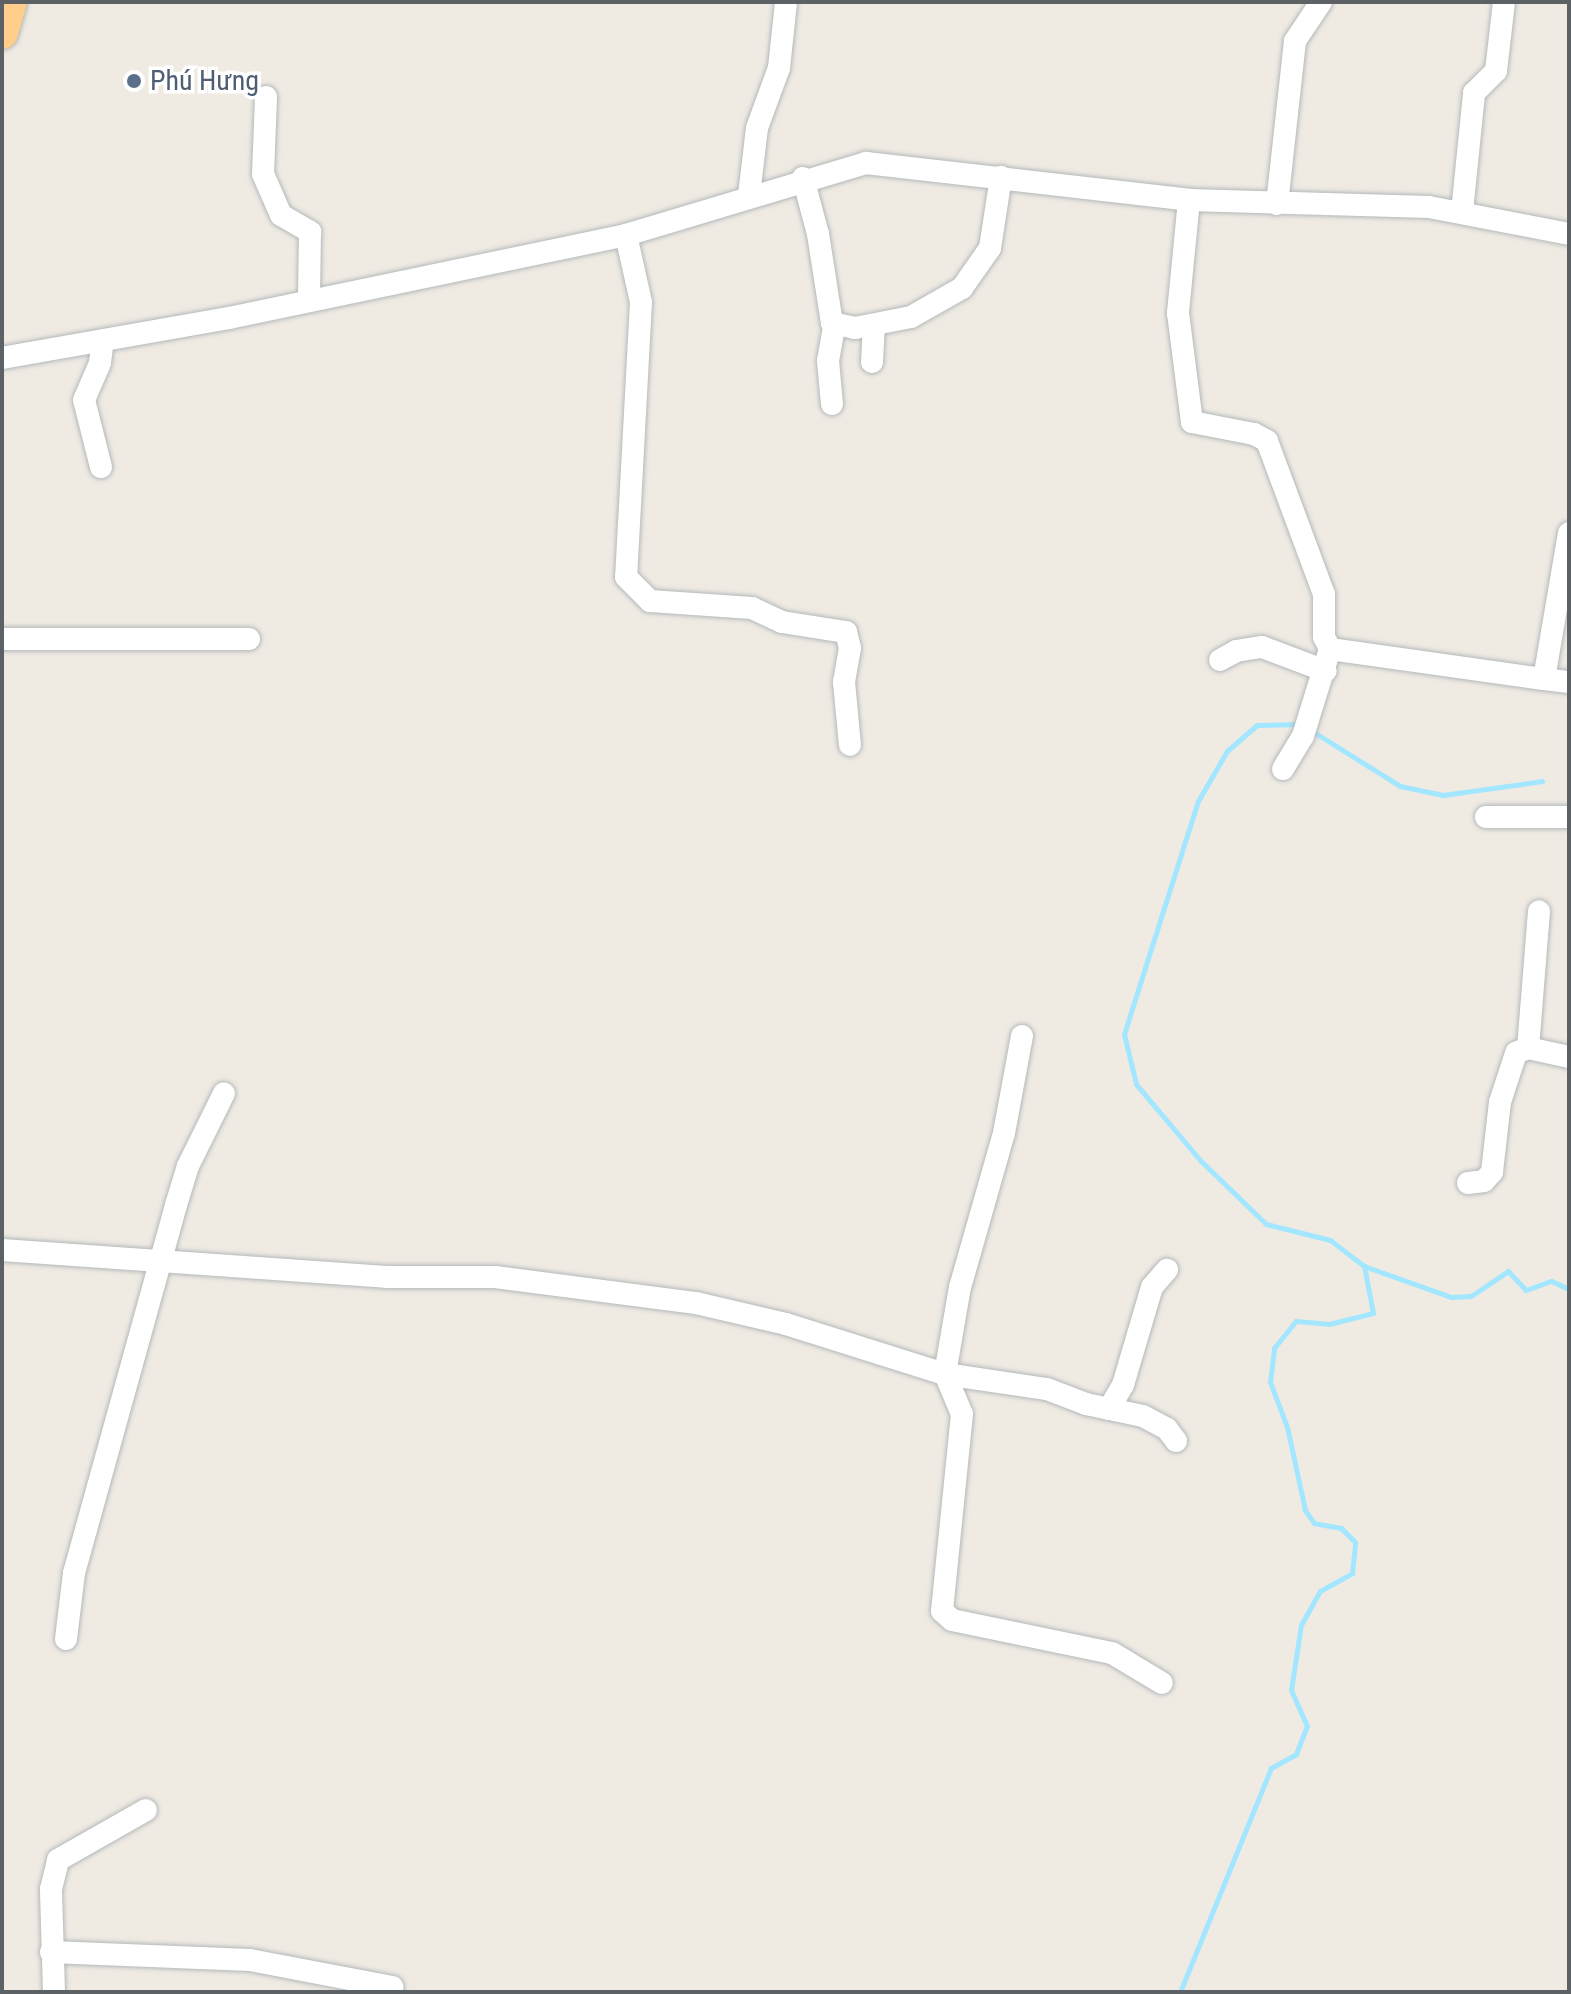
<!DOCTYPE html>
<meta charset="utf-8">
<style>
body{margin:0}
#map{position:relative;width:1571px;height:1994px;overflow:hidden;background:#efebe3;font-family:"Roboto Condensed",sans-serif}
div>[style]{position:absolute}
.stream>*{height:5px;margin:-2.5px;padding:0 2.5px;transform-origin:2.5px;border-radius:2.5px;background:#a3e6ff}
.roads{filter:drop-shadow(0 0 2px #b4b8bb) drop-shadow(0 0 2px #b4b8bb)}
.minor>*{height:22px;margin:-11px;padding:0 11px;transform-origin:11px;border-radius:11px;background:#fff}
.highway>*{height:32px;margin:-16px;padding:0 16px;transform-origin:16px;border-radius:16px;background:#ffce8a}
.dots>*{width:22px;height:22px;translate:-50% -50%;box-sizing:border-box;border:4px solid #fff;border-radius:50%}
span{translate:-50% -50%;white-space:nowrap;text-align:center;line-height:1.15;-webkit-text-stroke:7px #fff;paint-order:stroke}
.service-label{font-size:28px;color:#4e5e75}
.left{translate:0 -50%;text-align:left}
.frame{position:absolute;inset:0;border:4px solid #5b6165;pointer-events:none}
</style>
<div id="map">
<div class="stream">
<i style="left:1312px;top:731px;width:104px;rotate:32deg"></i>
<i style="left:1400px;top:786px;width:44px;rotate:11.8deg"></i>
<i style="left:1443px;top:795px;width:100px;rotate:-8deg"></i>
<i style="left:1364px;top:1266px;width:92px;rotate:19.6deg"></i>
<i style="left:1451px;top:1297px;width:20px;rotate:-3deg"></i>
<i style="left:1471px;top:1296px;width:45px;rotate:-34deg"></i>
<i style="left:1508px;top:1271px;width:26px;rotate:47deg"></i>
<i style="left:1526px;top:1290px;width:27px;rotate:-20deg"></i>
<i style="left:1551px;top:1281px;width:20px;rotate:24deg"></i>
<i style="left:1180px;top:1992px;width:242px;rotate:-67.9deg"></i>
<i style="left:1271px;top:1768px;width:29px;rotate:-29deg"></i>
<i style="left:1296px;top:1754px;width:30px;rotate:-69deg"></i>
<i style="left:1307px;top:1726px;width:39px;rotate:-114deg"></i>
<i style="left:1291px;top:1690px;width:66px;rotate:-81.3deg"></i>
<i style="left:1301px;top:1625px;width:39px;rotate:-61deg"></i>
<i style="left:1320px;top:1591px;width:37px;rotate:-29deg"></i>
<i style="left:1352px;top:1573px;width:31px;rotate:-84deg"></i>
<i style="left:1355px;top:1542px;width:20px;rotate:-135deg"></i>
<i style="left:1341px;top:1528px;width:27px;rotate:-170deg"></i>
<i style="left:1314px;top:1523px;width:16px;rotate:-125deg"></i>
<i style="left:1305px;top:1510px;width:85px;rotate:-102.2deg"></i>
<i style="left:1287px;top:1427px;width:48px;rotate:-110.7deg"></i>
<i style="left:1270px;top:1382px;width:34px;rotate:-83deg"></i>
<i style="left:1274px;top:1348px;width:35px;rotate:-51deg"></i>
<i style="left:1296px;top:1321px;width:33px;rotate:5deg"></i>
<i style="left:1329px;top:1324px;width:45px;rotate:-14deg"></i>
<i style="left:1373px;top:1313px;width:48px;rotate:-100.8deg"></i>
<i style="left:1364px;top:1266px;width:43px;rotate:-142.6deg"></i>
<i style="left:1330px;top:1240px;width:66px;rotate:-166deg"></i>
<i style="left:1266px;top:1224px;width:92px;rotate:-135.9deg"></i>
<i style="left:1200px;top:1160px;width:99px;rotate:-130.1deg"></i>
<i style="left:1136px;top:1084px;width:51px;rotate:-103.5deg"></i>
<i style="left:1124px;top:1034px;width:244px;rotate:-72.4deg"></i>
<i style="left:1198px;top:801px;width:58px;rotate:-59.9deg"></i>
<i style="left:1227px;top:751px;width:40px;rotate:-41deg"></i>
<i style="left:1257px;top:725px;width:42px;rotate:-1.4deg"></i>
</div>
<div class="roads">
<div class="minor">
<i style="left:266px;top:97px;width:77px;rotate:92.2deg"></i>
<i style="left:263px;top:174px;width:45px;rotate:66.3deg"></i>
<i style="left:281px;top:215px;width:34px;rotate:30deg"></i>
<i style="left:310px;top:232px;width:67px;rotate:90.9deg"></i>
<i style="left:803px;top:178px;width:58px;rotate:75deg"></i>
<i style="left:818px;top:234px;width:90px;rotate:81.1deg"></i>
<i style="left:832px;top:323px;width:24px;rotate:12deg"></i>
<i style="left:855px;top:328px;width:57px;rotate:-11.1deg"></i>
<i style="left:911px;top:317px;width:59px;rotate:-29.6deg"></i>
<i style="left:962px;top:288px;width:49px;rotate:-55deg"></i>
<i style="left:990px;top:248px;width:72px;rotate:-81.2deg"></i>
<i style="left:749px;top:195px;width:67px;rotate:-83.2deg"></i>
<i style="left:757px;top:128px;width:64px;rotate:-69.9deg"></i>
<i style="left:779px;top:68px;width:66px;rotate:-83.9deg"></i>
<i style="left:1189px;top:200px;width:114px;rotate:95.6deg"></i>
<i style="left:1178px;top:313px;width:110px;rotate:82.7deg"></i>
<i style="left:1192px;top:422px;width:63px;rotate:11deg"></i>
<i style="left:1254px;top:434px;width:15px;rotate:28deg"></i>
<i style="left:1267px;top:441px;width:163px;rotate:69.6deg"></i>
<i style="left:1324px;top:594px;width:43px;rotate:90deg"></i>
<i style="left:1324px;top:637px;width:13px;rotate:63deg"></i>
<i style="left:1330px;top:649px;width:216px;rotate:8deg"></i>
<i style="left:1544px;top:679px;width:148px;rotate:-80.3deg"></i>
<i style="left:1277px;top:204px;width:164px;rotate:-83.7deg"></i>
<i style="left:1295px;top:41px;width:47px;rotate:-56.3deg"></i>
<i style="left:1462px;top:212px;width:120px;rotate:-84.2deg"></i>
<i style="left:1474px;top:93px;width:31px;rotate:-45deg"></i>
<i style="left:1496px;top:71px;width:69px;rotate:-83.4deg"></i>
<i style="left:626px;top:235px;width:69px;rotate:77.4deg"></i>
<i style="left:641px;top:302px;width:275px;rotate:93.1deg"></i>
<i style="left:626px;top:577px;width:34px;rotate:45deg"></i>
<i style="left:650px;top:601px;width:102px;rotate:3.9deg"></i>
<i style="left:752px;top:608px;width:33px;rotate:25deg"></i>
<i style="left:782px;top:622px;width:65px;rotate:8.9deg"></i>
<i style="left:846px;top:632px;width:16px;rotate:76deg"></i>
<i style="left:850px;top:648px;width:35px;rotate:100deg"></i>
<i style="left:844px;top:682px;width:63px;rotate:84.6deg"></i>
<i style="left:2px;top:358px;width:230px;rotate:-10deg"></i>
<i style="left:229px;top:318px;width:406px;rotate:-11.8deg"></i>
<i style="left:626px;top:235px;width:251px;rotate:-16.7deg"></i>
<i style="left:866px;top:163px;width:325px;rotate:6.5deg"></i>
<i style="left:1189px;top:200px;width:240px;rotate:1.7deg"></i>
<i style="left:1429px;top:207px;width:143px;rotate:10.9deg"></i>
<i style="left:872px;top:362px;width:37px;rotate:-87deg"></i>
<i style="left:832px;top:404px;width:43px;rotate:-95.3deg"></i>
<i style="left:828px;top:361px;width:36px;rotate:-80deg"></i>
<i style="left:101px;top:467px;width:69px;rotate:-104.2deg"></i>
<i style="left:84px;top:400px;width:40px;rotate:-66.6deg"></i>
<i style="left:100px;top:363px;width:23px;rotate:-83deg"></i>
<i style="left:2px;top:639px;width:247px"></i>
<i style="left:1220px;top:660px;width:18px;rotate:-29deg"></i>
<i style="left:1236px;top:651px;width:26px;rotate:-9deg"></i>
<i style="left:1262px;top:647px;width:68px;rotate:20.6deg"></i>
<i style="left:1544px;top:679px;width:25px;rotate:7deg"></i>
<i style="left:1283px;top:769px;width:39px;rotate:-59deg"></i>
<i style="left:1303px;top:736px;width:91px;rotate:-72.8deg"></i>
<i style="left:1486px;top:817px;width:83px"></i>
<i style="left:1022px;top:1036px;width:99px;rotate:100.5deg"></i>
<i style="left:1004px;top:1133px;width:160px;rotate:105.9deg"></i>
<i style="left:960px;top:1287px;width:88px;rotate:99.8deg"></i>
<i style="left:945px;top:1374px;width:43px;rotate:67deg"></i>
<i style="left:962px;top:1414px;width:198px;rotate:95.8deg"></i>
<i style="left:942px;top:1611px;width:13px;rotate:42deg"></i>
<i style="left:952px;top:1620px;width:163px;rotate:11.7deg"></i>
<i style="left:1112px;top:1653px;width:58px;rotate:31deg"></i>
<i style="left:1528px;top:1048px;width:137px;rotate:-85.4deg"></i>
<i style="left:1468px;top:1183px;width:16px;rotate:-7deg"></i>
<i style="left:1484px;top:1181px;width:12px;rotate:-48deg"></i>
<i style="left:1492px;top:1172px;width:70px;rotate:-83.5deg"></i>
<i style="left:1500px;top:1102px;width:52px;rotate:-71.9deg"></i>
<i style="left:1516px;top:1053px;width:13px;rotate:-23deg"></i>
<i style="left:1528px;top:1048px;width:42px;rotate:12.4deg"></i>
<i style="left:2px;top:1250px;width:385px;rotate:4deg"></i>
<i style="left:386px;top:1277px;width:109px"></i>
<i style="left:495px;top:1277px;width:203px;rotate:7.4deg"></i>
<i style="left:696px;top:1303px;width:92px;rotate:13.1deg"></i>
<i style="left:786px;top:1324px;width:167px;rotate:17.5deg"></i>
<i style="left:945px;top:1374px;width:103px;rotate:8.4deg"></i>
<i style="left:1047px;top:1389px;width:42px;rotate:21deg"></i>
<i style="left:1086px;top:1404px;width:58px;rotate:11.9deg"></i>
<i style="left:1143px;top:1416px;width:27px;rotate:28deg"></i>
<i style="left:1167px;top:1429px;width:15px;rotate:53deg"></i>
<i style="left:1109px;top:1409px;width:28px;rotate:-60deg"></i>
<i style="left:1123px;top:1385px;width:102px;rotate:-73.5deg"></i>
<i style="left:1152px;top:1287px;width:23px;rotate:-49deg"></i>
<i style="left:66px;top:1639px;width:66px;rotate:-83.1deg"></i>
<i style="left:74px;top:1573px;width:382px;rotate:-74.5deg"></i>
<i style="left:176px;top:1205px;width:41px;rotate:-72.9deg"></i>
<i style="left:188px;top:1166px;width:81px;rotate:-63.7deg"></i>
<i style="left:51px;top:1952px;width:199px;rotate:2.3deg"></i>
<i style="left:250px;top:1960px;width:145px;rotate:10.8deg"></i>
<i style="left:54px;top:1992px;width:103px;rotate:-91.7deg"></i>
<i style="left:51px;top:1889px;width:30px;rotate:-76deg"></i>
<i style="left:58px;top:1860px;width:101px;rotate:-29.6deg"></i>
</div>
<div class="highway">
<i style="left:2px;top:33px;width:32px;rotate:-74deg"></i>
</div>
</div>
<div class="dots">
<i style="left:134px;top:81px;background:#5c6f8a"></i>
</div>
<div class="service-label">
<span class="left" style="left:150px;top:81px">Phú Hưng</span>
</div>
<div class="frame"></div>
</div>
